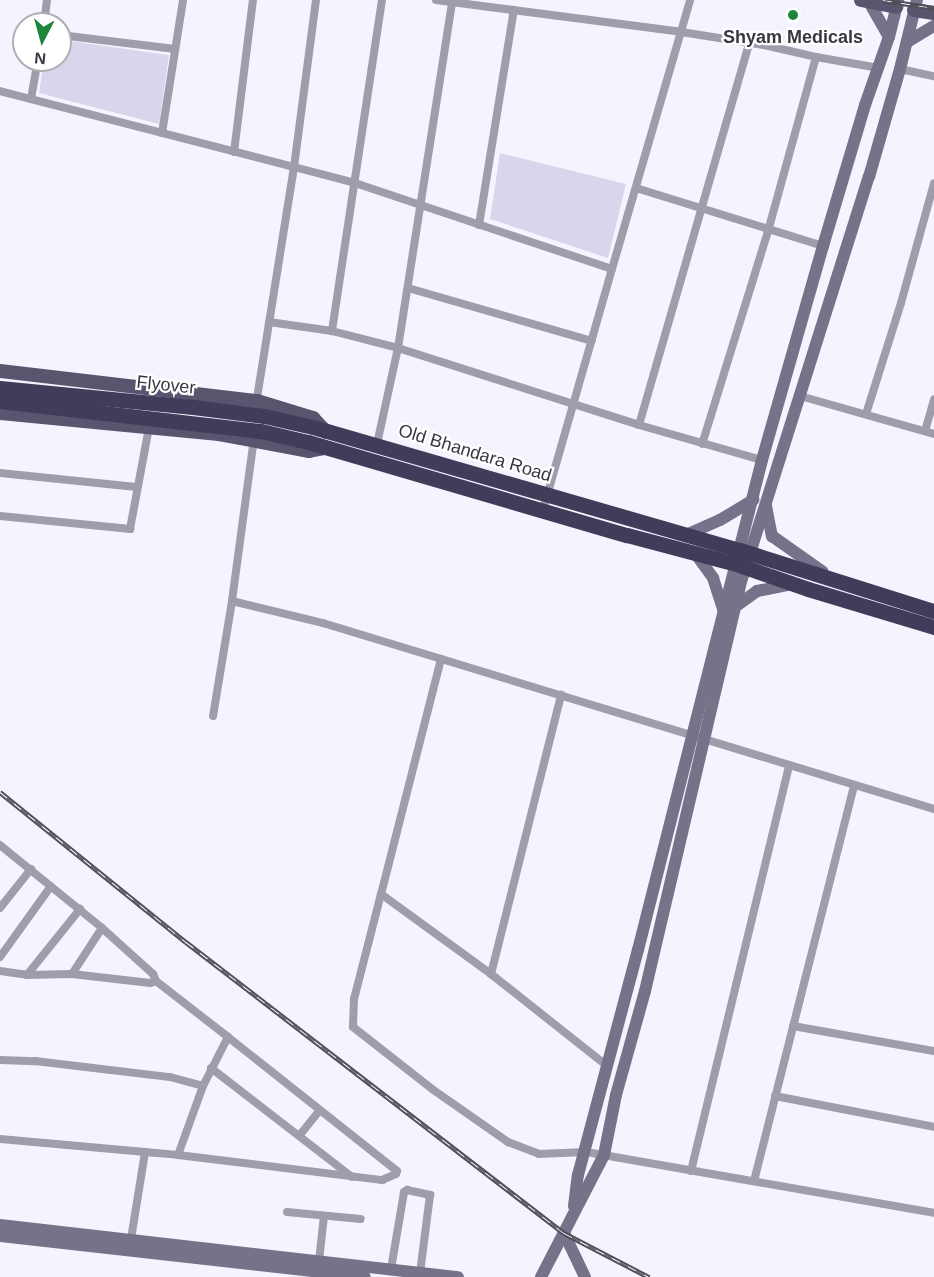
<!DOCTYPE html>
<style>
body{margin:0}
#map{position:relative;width:934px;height:1277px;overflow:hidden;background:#f4f4ff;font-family:Arial,sans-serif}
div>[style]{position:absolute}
.green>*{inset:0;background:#d8d6ec}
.street>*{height:8px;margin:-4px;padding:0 4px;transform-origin:4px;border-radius:4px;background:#9e9dac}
.secondary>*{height:12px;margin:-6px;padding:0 6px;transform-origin:6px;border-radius:6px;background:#757389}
.primary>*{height:14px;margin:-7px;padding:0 7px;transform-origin:7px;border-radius:7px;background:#58556f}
.highway>*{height:15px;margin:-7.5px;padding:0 7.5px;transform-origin:7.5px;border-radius:7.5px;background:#403c5a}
.rail>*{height:5px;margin-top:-2.5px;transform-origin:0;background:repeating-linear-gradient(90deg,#fff 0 9px,#50505a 0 18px);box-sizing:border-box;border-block:2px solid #50505a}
.dots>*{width:16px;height:16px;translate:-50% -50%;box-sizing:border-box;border:3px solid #fff;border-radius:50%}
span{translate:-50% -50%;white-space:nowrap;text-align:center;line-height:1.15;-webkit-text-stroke:4.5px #fff;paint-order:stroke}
.poi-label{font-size:18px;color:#383842;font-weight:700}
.street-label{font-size:18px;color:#383842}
.north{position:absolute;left:12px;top:12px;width:60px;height:60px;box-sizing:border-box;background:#fff;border:2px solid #afafb3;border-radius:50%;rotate:186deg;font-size:16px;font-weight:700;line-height:24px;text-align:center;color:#383842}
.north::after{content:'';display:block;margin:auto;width:21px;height:27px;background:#1f853a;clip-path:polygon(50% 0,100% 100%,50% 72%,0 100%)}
</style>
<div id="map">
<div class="green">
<i style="clip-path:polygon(63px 40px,169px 55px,159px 124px,39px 93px,44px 60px,60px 60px,60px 41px)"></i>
<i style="clip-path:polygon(500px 153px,626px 184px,608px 258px,490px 219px)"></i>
</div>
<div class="street">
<i style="left:316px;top:0;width:168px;rotate:97.5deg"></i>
<i style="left:294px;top:167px;width:63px;rotate:14.7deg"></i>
<i style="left:355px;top:183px;width:271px;rotate:18.5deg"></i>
<i style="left:612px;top:269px;width:250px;rotate:106deg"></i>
<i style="left:382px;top:0;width:335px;rotate:98.6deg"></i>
<i style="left:332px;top:331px;width:68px;rotate:14.4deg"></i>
<i style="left:398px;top:348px;width:350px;rotate:-81.1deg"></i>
<i style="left:436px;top:0;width:247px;rotate:7.4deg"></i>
<i style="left:681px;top:32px;width:84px;rotate:8.9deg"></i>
<i style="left:764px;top:45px;width:53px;rotate:13deg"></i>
<i style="left:816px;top:57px;width:177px;rotate:105.4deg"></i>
<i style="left:769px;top:228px;width:226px;rotate:107.2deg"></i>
<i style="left:44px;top:24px;width:24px;rotate:-83deg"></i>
<i style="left:60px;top:35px;width:116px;rotate:6.9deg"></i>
<i style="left:816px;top:57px;width:64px;rotate:9.9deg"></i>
<i style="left:900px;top:69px;width:35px;rotate:12deg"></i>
<i style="left:0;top:91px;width:304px;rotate:14.5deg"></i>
<i style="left:294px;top:167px;width:241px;rotate:99.1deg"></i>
<i style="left:31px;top:99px;width:40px;rotate:-80deg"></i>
<i style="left:162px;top:133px;width:135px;rotate:-81deg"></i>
<i style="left:234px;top:152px;width:153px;rotate:-82.9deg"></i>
<i style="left:636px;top:188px;width:196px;rotate:17.2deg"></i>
<i style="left:479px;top:225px;width:218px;rotate:-80.8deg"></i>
<i style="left:612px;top:269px;width:280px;rotate:-73.8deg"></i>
<i style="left:408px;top:288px;width:191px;rotate:16.1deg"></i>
<i style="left:269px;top:322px;width:64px;rotate:8.1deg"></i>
<i style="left:800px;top:396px;width:139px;rotate:15.8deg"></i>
<i style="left:866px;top:414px;width:116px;rotate:-72.5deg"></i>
<i style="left:901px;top:303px;width:124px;rotate:-74.6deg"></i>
<i style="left:639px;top:425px;width:128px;rotate:15.9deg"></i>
<i style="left:925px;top:431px;width:33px;rotate:-74deg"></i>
<i style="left:254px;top:438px;width:164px;rotate:97.7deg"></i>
<i style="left:232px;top:601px;width:94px;rotate:13.6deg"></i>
<i style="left:323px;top:623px;width:639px;rotate:16.93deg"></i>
<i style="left:377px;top:444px;width:98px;rotate:-77.7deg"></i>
<i style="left:398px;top:348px;width:253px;rotate:17.7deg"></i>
<i style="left:639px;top:425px;width:398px;rotate:-73.9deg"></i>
<i style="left:0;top:473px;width:137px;rotate:5.9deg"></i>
<i style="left:0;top:516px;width:131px;rotate:5.7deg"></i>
<i style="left:130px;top:529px;width:104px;rotate:-79.4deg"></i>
<i style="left:441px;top:659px;width:243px;rotate:104.3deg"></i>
<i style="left:381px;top:894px;width:136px;rotate:36deg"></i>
<i style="left:491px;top:974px;width:148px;rotate:38.4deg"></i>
<i style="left:213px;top:716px;width:117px;rotate:-80.6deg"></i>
<i style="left:0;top:845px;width:132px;rotate:39.1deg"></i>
<i style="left:102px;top:928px;width:55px;rotate:123.1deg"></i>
<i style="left:381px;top:894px;width:108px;rotate:104.4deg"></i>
<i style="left:354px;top:999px;width:28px;rotate:92deg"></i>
<i style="left:353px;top:1027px;width:100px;rotate:38.1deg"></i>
<i style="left:432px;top:1089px;width:93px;rotate:34.9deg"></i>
<i style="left:508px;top:1142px;width:33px;rotate:21deg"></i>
<i style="left:539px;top:1154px;width:47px;rotate:-2.4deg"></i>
<i style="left:586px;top:1152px;width:353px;rotate:9.9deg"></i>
<i style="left:0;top:908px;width:50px;rotate:-51.5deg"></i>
<i style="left:0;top:957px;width:87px;rotate:-54.3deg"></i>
<i style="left:0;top:971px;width:27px;rotate:8deg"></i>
<i style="left:27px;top:975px;width:45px;rotate:-1.3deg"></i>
<i style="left:72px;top:974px;width:79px;rotate:6.6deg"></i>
<i style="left:150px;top:983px;width:6px;rotate:-18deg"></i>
<i style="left:156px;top:981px;width:8px;rotate:-113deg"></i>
<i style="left:153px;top:974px;width:69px;rotate:-138deg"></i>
<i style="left:491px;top:974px;width:288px;rotate:-75.9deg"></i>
<i style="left:27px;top:975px;width:85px;rotate:-51.2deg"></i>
<i style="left:793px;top:1026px;width:143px;rotate:10.1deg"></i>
<i style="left:0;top:1060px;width:35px;rotate:2deg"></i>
<i style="left:35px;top:1061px;width:136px;rotate:6.8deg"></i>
<i style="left:170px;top:1077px;width:34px;rotate:15deg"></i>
<i style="left:211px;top:1068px;width:178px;rotate:37.7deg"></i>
<i style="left:775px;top:1096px;width:162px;rotate:11deg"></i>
<i style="left:299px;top:1136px;width:33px;rotate:-51deg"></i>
<i style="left:0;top:1139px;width:146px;rotate:5.1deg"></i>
<i style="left:178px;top:1155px;width:206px;rotate:7deg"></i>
<i style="left:382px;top:1180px;width:15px;rotate:-23deg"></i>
<i style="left:396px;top:1174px;width:3px;rotate:-72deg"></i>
<i style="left:397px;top:1171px;width:216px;rotate:-141.6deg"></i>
<i style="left:691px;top:1171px;width:417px;rotate:-76.4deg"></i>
<i style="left:754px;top:1181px;width:406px;rotate:-75.8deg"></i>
<i style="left:287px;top:1212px;width:74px;rotate:5.4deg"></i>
<i style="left:130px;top:1245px;width:94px;rotate:-80.8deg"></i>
<i style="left:145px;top:1152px;width:33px;rotate:5deg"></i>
<i style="left:178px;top:1155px;width:73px;rotate:-70.1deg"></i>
<i style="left:203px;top:1086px;width:55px;rotate:-63deg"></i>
<i style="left:228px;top:1037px;width:91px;rotate:-142.1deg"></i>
<i style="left:319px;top:1261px;width:45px;rotate:-83.7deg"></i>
<i style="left:391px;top:1269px;width:78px;rotate:-80.4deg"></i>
<i style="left:404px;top:1192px;width:4px;rotate:-34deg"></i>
<i style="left:407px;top:1190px;width:24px;rotate:12deg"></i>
<i style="left:430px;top:1195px;width:79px;rotate:97.3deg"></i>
</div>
<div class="secondary">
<i style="left:869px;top:2px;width:40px;rotate:60.3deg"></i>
<i style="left:907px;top:42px;width:31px;rotate:-31deg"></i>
<i style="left:766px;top:506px;width:31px;rotate:79deg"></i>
<i style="left:772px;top:536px;width:62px;rotate:35.2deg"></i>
<i style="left:686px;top:535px;width:37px;rotate:-24deg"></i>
<i style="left:720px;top:520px;width:39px;rotate:-31deg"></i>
<i style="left:695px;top:553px;width:31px;rotate:54deg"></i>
<i style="left:713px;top:578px;width:35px;rotate:72deg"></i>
<i style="left:735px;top:607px;width:27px;rotate:-36deg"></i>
<i style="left:757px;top:591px;width:37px;rotate:-11deg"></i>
<i style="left:574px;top:1206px;width:31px;rotate:-83deg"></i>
<i style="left:578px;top:1175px;width:233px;rotate:-75.1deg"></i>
<i style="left:638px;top:950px;width:505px;rotate:-75.8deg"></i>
<i style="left:762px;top:460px;width:223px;rotate:-74.1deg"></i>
<i style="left:823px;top:246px;width:147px;rotate:-73.4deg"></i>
<i style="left:865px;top:105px;width:72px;rotate:-70.6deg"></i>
<i style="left:889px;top:37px;width:38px;rotate:-76deg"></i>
<i style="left:0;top:1225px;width:461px;rotate:6.5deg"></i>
<i style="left:564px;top:1233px;width:49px;rotate:64.5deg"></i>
<i style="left:0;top:1236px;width:367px;rotate:6.4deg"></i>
<i style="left:541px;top:1277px;width:137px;rotate:-62.7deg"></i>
<i style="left:604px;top:1155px;width:61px;rotate:-78.7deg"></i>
<i style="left:616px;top:1095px;width:108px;rotate:-74.4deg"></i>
<i style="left:645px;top:991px;width:417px;rotate:-76.8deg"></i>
<i style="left:740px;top:585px;width:428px;rotate:-72.5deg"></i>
<i style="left:869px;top:177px;width:112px;rotate:-74deg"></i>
<i style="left:900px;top:69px;width:71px;rotate:-76.2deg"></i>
</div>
<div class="primary">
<i style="left:861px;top:0;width:36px;rotate:11deg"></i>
<i style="left:914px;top:10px;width:20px;rotate:9deg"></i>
<i style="left:0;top:371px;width:259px;rotate:6.7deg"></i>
<i style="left:257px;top:401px;width:59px;rotate:16.9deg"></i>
<i style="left:313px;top:418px;width:19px;rotate:47deg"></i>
<i style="left:0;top:413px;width:220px;rotate:5.5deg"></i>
<i style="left:219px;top:434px;width:92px;rotate:10.7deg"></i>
<i style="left:309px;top:451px;width:15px;rotate:-11deg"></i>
</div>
<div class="highway">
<i style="left:0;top:388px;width:194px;rotate:5.6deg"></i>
<i style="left:193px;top:407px;width:72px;rotate:7.2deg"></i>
<i style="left:264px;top:416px;width:50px;rotate:12.7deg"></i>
<i style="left:313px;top:427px;width:444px;rotate:16.1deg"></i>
<i style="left:740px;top:550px;width:203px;rotate:17.5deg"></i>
<i style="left:0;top:401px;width:263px;rotate:6.6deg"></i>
<i style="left:261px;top:431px;width:48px;rotate:13.2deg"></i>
<i style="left:308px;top:442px;width:332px;rotate:16.3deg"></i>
<i style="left:627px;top:535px;width:113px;rotate:14.9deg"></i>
<i style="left:736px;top:564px;width:76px;rotate:19.1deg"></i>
<i style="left:808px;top:589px;width:132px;rotate:16.8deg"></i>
</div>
<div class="rail">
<i style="left:883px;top:0;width:52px;rotate:8.9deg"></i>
<i style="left:0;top:792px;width:239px;rotate:38.9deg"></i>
<i style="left:186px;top:942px;width:477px;rotate:37.6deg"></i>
<i style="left:564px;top:1233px;width:96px;rotate:27.4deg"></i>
</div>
<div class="dots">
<i style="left:793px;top:15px;background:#1f853a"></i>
</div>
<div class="poi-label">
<span style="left:793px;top:37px">Shyam Medicals</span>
</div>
<div class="street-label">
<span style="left:166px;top:385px;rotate:6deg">Flyover</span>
<span style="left:475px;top:453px;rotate:17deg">Old Bhandara Road</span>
</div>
<div class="north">N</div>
</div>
